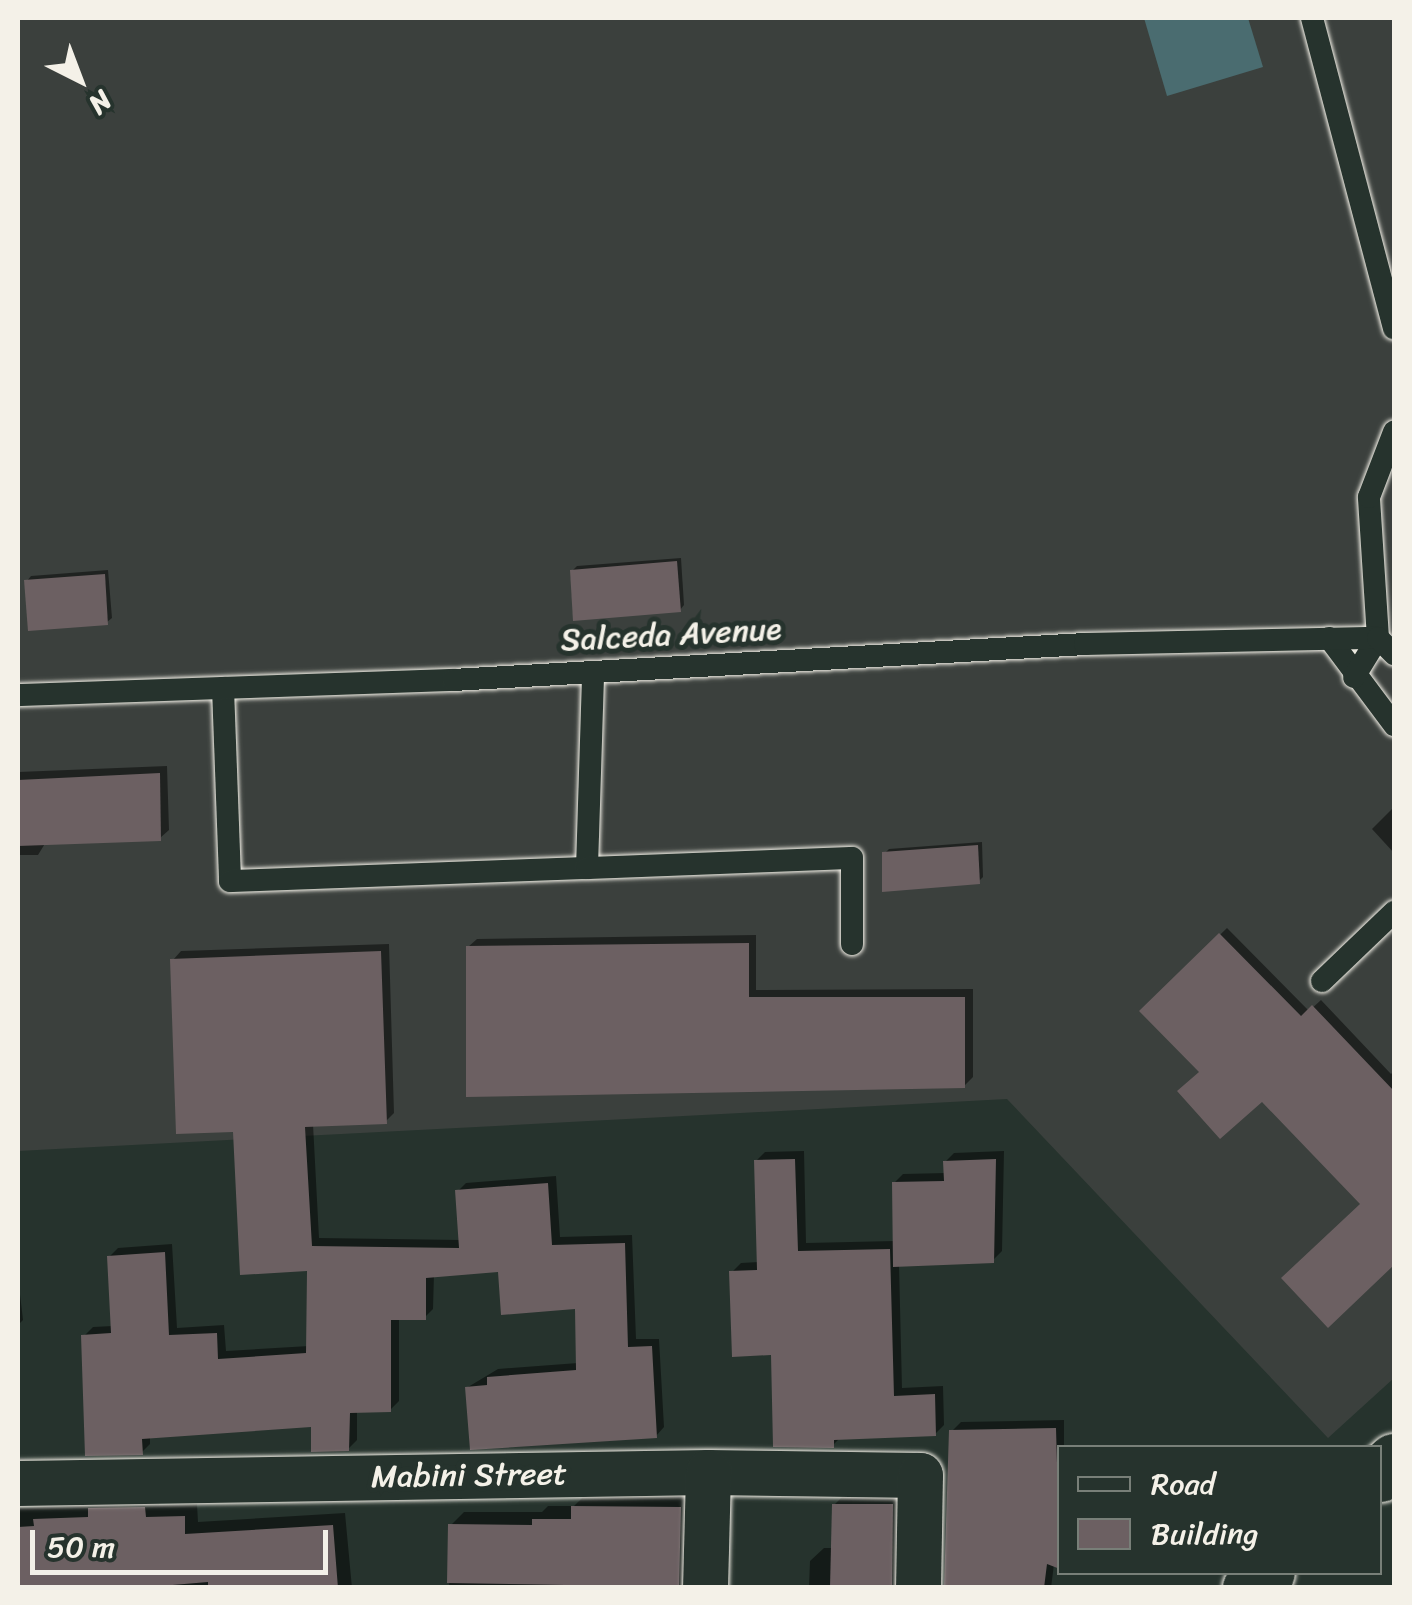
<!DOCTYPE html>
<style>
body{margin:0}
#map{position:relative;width:1412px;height:1605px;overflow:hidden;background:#26332d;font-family:Sriracha,sans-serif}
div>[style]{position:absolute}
.built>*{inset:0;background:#3b403d}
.water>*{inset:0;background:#4a6c70}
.shadow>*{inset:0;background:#0007}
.building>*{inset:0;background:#6c6062}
.roads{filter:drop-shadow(0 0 2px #f4f1e8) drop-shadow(0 0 2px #f4f1e8)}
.lane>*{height:22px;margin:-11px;padding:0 11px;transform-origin:11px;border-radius:11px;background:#26332d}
.street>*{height:45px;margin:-22.5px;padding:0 22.5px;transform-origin:22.5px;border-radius:22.5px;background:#26332d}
.highway>*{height:55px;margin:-27.5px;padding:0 27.5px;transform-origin:27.5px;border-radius:27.5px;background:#26332d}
span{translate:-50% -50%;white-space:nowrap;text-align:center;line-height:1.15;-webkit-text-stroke:10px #26332d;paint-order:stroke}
.street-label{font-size:32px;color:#f4f1e8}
.frame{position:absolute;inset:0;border:20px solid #f4f1e8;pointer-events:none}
.legend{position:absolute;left:1057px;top:1445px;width:325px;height:130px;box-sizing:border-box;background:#26332d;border:2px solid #787f78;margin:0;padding:12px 18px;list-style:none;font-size:30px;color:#f4f1e8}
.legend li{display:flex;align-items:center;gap:20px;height:50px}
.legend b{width:50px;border:2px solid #787f78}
.north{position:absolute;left:30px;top:30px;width:100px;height:100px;-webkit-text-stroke:8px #26332d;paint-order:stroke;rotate:138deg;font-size:28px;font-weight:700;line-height:40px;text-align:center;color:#f4f1e8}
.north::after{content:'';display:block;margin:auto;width:35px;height:45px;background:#f4f1e8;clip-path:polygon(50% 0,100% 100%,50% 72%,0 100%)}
.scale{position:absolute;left:30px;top:1530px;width:298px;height:45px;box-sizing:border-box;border:5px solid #f4f1e8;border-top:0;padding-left:12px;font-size:30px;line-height:35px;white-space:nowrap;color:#f4f1e8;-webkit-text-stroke:8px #26332d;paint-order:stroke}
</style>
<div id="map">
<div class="built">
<i style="clip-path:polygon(18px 18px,1394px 18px,1394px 1378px,1328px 1438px,1007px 1099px,18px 1151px)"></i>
</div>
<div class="water">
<i style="clip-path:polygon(1144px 18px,1248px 18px,1263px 67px,1167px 96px)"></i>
</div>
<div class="shadow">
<i style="clip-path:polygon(681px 558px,684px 605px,680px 610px,572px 571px,577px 566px)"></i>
<i style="clip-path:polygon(108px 570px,112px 618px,107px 622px,27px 581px,31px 576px)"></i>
<i style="clip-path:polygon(167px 766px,169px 830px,160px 838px,46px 842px,38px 855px,18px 855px,18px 772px)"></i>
<i style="clip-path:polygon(1394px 807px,1394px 853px,1372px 829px)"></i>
<i style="clip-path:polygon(982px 842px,983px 877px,978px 882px,885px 853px,889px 849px)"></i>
<i style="clip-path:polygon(1227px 928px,1309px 1011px,1321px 1000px,1391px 1074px,1394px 1071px,1394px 1262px,1328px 1324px,1364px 1204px,1262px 1098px,1202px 1072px,1142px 1011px)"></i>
<i style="clip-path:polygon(756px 935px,756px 990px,973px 989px,973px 1077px,964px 1086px,468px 947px,477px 939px)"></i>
<i style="clip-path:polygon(389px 944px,394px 1113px,386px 1121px,313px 1124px,319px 1238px,461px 1240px,458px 1191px,466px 1183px,556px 1176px,560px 1237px,632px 1235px,636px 1339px,659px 1339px,664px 1427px,656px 1436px,468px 1387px,498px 1369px,578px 1363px,577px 1306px,501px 1269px,434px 1274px,433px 1309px,425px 1317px,399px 1317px,399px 1401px,390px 1410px,357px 1410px,357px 1440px,348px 1449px,314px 1425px,150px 1436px,150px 1444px,142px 1452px,84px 1336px,93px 1327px,113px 1326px,109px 1257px,118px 1248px,172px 1244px,177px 1328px,224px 1325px,226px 1351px,309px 1346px,309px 1269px,235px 1129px,173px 960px,181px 951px)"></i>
<i style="clip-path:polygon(804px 1151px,806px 1243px,895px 1241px,894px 1183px,903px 1174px,946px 1173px,945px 1162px,954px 1153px,1004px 1151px,1002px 1251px,993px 1260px,899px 1264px,902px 1388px,943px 1386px,944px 1425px,935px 1434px,841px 1437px,833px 1445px,773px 1353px,732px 1272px,741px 1263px,759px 1262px,756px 1161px,765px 1152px)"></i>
<i style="clip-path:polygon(18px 1277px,23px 1320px,18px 1325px)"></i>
<i style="clip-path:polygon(1064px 1420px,1064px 1448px,1060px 1448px,1060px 1566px,1054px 1564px,1051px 1588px,947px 1588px,952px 1431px,961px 1422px)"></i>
<i style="clip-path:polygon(848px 1491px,906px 1492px,911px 1588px,809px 1588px,810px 1561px,824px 1548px,833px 1548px,834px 1505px)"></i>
<i style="clip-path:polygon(587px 1493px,693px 1494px,699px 1588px,449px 1588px,451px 1525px,464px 1512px,542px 1512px,548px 1506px,574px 1506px)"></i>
<i style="clip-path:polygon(158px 1495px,159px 1505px,197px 1504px,198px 1522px,345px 1513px,352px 1588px,18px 1588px,18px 1508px,95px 1505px,104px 1496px)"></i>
</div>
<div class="building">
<i style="clip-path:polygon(677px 561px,681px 612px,573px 621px,570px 570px)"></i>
<i style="clip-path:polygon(105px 574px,108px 625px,28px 631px,24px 580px)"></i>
<i style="clip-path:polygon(160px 773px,161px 841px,18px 846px,18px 780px)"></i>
<i style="clip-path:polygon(978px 845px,980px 884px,882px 892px,882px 852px)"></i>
<i style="clip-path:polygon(1219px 933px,1301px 1016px,1312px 1005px,1394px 1091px,1394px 1265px,1328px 1328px,1281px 1278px,1360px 1204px,1262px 1102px,1220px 1139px,1177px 1091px,1199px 1072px,1139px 1011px)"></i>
<i style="clip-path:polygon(749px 943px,749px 997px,965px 997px,965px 1088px,466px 1097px,466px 946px)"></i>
<i style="clip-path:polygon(381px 951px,387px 1124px,305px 1127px,312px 1246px,459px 1248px,455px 1190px,548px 1183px,552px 1245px,625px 1243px,628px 1347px,652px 1346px,657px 1438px,470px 1450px,465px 1387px,487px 1385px,487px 1377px,576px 1370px,575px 1309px,501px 1315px,498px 1272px,426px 1278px,426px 1320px,391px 1320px,391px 1412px,350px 1413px,349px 1451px,311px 1452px,311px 1427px,142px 1439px,143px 1455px,85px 1456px,81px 1335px,111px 1333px,107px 1256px,165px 1252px,169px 1335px,217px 1333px,218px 1359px,306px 1353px,307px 1271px,240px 1275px,233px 1132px,176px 1134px,170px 959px)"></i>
<i style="clip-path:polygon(795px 1159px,798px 1251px,890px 1249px,894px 1396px,935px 1394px,936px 1436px,834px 1440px,834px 1448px,773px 1447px,771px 1355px,732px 1357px,729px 1271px,757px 1270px,754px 1160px)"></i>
<i style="clip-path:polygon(996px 1159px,994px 1263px,893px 1267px,892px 1182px,944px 1181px,943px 1161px)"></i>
<i style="clip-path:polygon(1056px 1428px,1060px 1569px,1047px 1564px,1044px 1588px,944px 1588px,949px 1430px)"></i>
<i style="clip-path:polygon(832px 1504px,893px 1504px,892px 1588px,830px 1588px)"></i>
<i style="clip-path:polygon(571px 1506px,681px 1507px,679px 1587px,447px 1583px,448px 1524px,532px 1525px,532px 1519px,571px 1519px)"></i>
<i style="clip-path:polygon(145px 1507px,146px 1517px,185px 1516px,185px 1534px,333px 1525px,338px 1588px,208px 1588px,208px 1582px,137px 1588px,18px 1588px,18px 1527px,34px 1526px,33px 1519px,88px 1517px,88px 1508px)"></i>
</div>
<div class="roads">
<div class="lane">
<i style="left:1312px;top:18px;width:321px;rotate:75.2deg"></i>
<i style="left:1329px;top:638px;width:109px;rotate:53.2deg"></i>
<i style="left:1354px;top:677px;width:46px;rotate:-58.4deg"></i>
<i style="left:1378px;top:638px;width:141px;rotate:-93.7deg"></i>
<i style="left:1369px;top:497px;width:70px;rotate:-69deg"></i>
<i style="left:223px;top:688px;width:193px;rotate:87.9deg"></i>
<i style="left:230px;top:881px;width:357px;rotate:-2.1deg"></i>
<i style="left:587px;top:868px;width:196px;rotate:-88.2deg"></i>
<i style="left:18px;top:695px;width:435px;rotate:-2deg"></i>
<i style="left:453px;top:680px;width:633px;rotate:-3.26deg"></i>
<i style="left:1085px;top:644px;width:293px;rotate:-1.2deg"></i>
<i style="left:1378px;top:638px;width:23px;rotate:45deg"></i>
<i style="left:587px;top:868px;width:265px;rotate:-2.2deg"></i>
<i style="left:852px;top:858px;width:86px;rotate:90deg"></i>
<i style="left:1322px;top:981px;width:100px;rotate:-43.8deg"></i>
</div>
<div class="street">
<i style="left:18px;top:1483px;width:690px;rotate:-0.91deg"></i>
<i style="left:708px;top:1472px;width:212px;rotate:0.8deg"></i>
<i style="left:920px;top:1475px;width:113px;rotate:91deg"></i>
<i style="left:705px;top:1588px;width:116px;rotate:-88.5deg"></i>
</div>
<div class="highway">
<i style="left:1380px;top:1474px;width:19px;rotate:-43deg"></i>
<i style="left:1250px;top:1588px;width:23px;rotate:-43deg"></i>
</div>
</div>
<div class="street-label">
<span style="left:671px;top:635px;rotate:-3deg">Salceda Avenue</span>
<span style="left:469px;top:1476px;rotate:-1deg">Mabini Street</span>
</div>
<div class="frame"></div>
<ul class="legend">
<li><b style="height:12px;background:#26332d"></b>Road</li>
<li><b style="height:28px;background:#6c6062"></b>Building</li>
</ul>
<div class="north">N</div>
<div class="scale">50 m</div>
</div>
